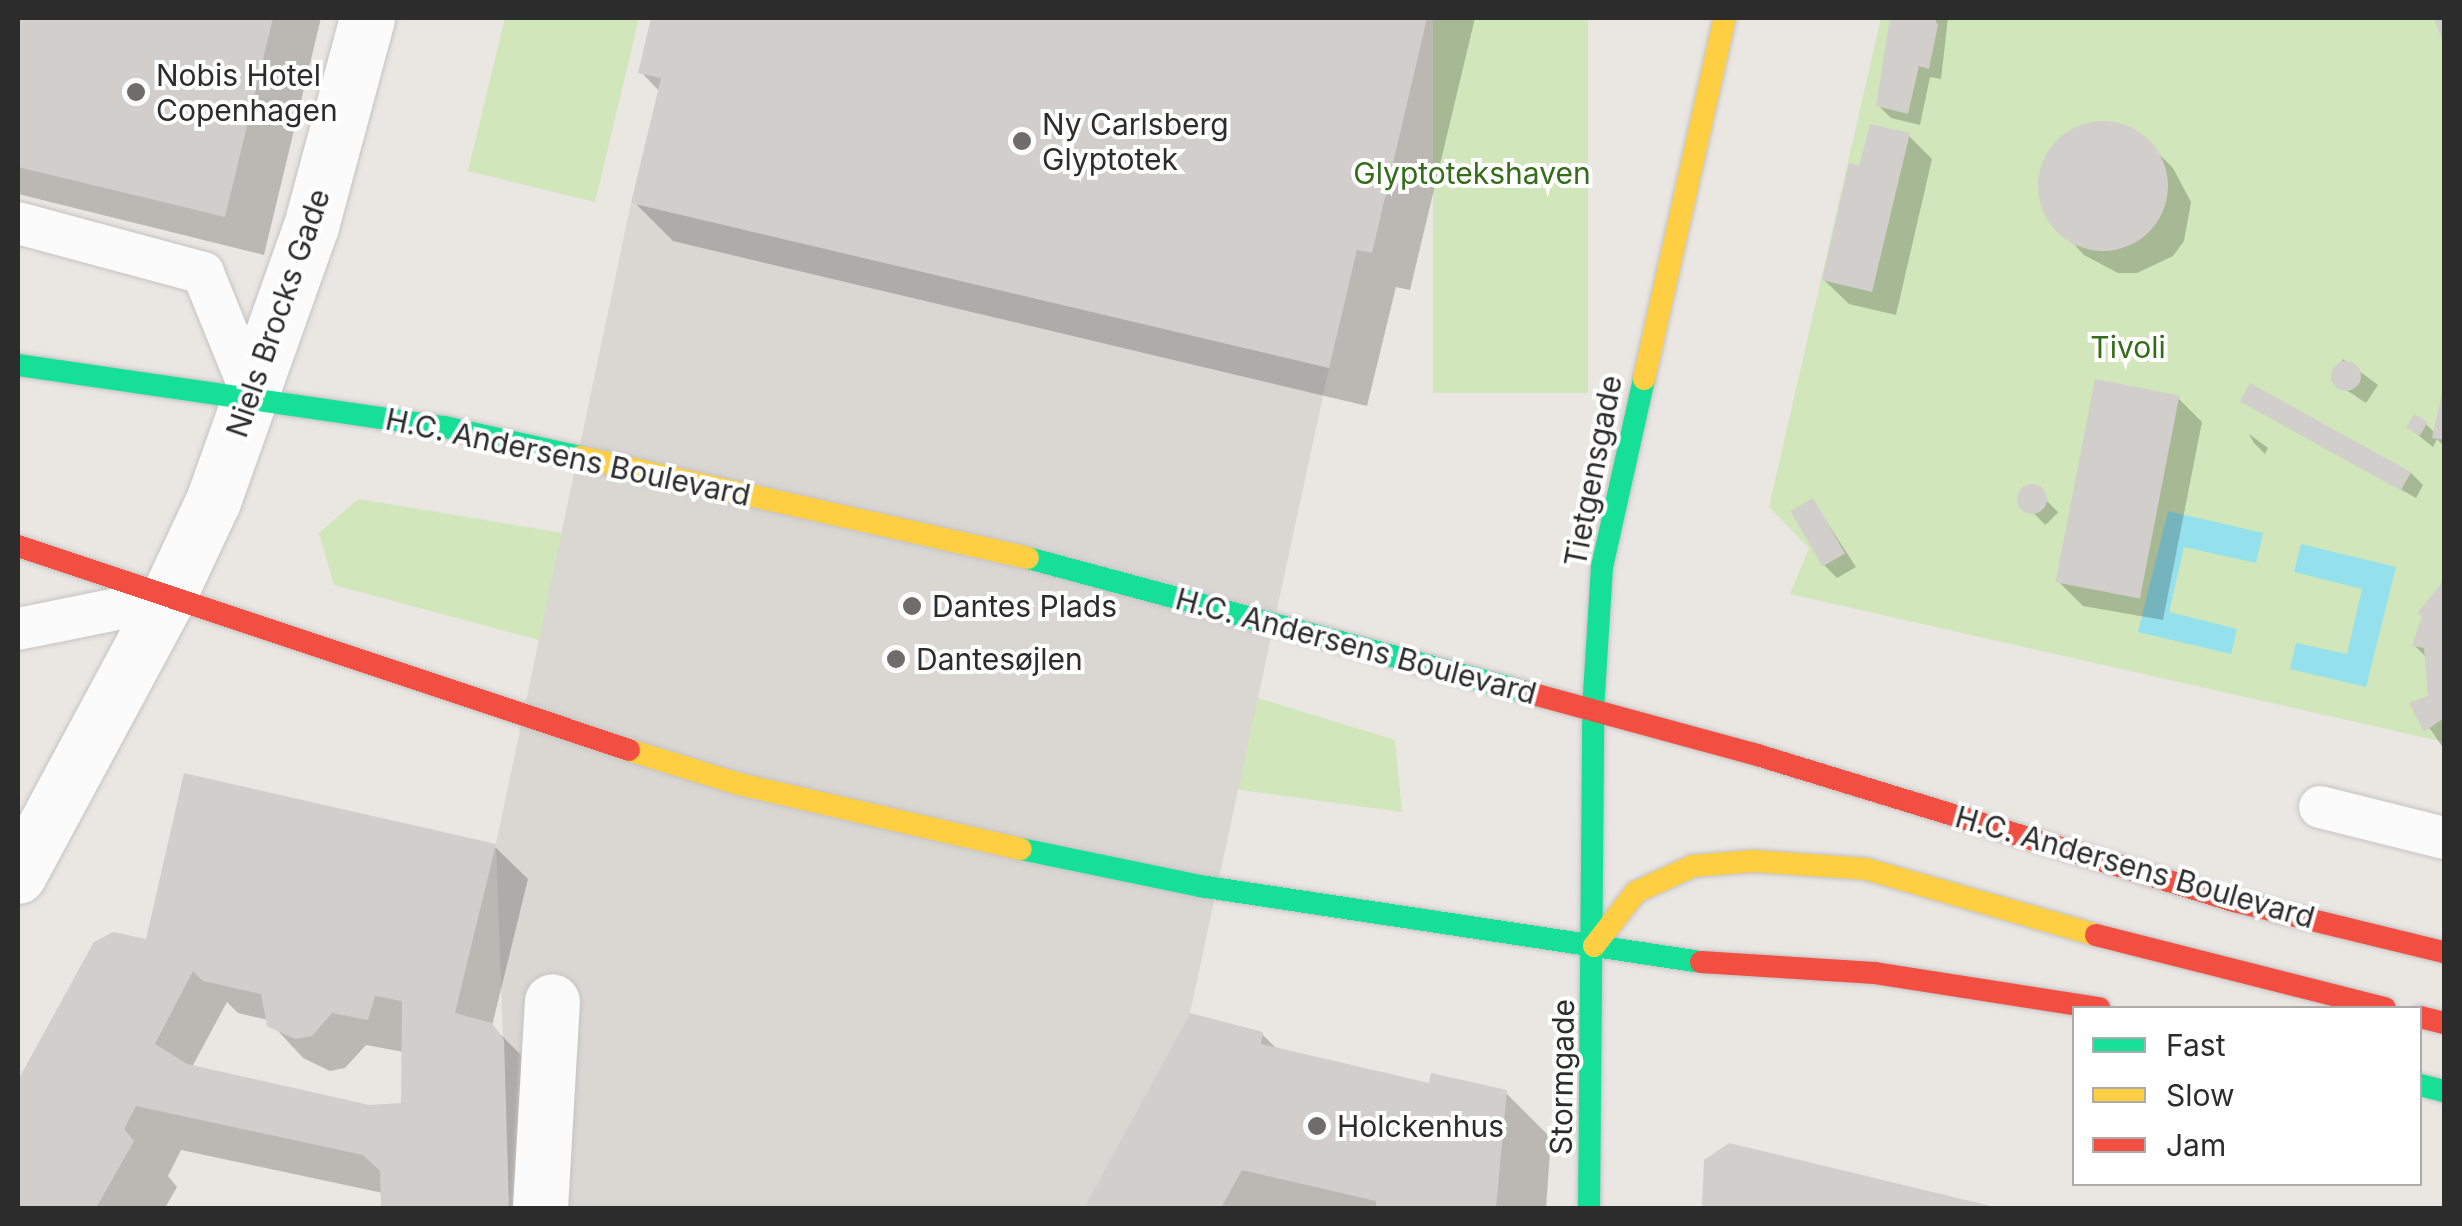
<!DOCTYPE html>
<html>
<head>
<meta charset="utf-8">
<style>
  body { margin:0 }
  #map { position:relative; width:2462px; height:1226px; overflow:hidden; background:#eae6e2; font-family:Inter,sans-serif }
  div>[style] { position:absolute }
  .green>* { inset:0; background:#d1e6ba; transform-origin:0 0 }
  .plaza>* { inset:0; background:#dad6d2 }
  .water>* { inset:0; background:#94e1ed }
  .shadow>* { inset:0; background:#0003; transform-origin:0 0 }
  .building>* { inset:0; background:#d1cecb; transform-origin:0 0 }
  .round { border-radius:50% }
  .roads { filter:drop-shadow(0 0 2px #c4c3c3) drop-shadow(0 0 2px #c4c3c3) }
  .lane>* { height:42px; margin:-21px; padding:0 21px; transform-origin:21px; border-radius:21px; background:#fcfbfb }
  .street>* { height:55px; margin:-27.5px; padding:0 27.5px; transform-origin:27.5px; border-radius:27.5px; background:#fcfbfb }
  .fast>* { height:22px; margin:-11px; padding:0 11px; transform-origin:11px; border-radius:11px; background:#16e098 }
  .slow>* { height:22px; margin:-11px; padding:0 11px; transform-origin:11px; border-radius:11px; background:#ffcf43 }
  .jam>* { height:22px; margin:-11px; padding:0 11px; transform-origin:11px; border-radius:11px; background:#f24e42 }
  .dots>* { width:28px; height:28px; translate:-50% -50%; box-sizing:border-box; border:5px solid #fff; border-radius:50% }
  span { translate:-50% -50%; white-space:nowrap; text-align:center; line-height:1.15; -webkit-text-stroke:8px #fff; paint-order:stroke }
  .poi-label { font-size:30px; color:#2c2c2c }
  .left { translate:0 -50%; text-align:left }
  .park-label { font-size:30px; color:#346c19 }
  .street-label { font-size:30px; color:#2c2c2c }
  .frame { position:absolute; inset:0; border:20px solid #2c2c2c; pointer-events:none }
  .legend { position:absolute; left:2072px; top:1006px; width:350px; height:180px; box-sizing:border-box; background:#fff; border:2px solid #ababab; margin:0; padding:12px 18px; list-style:none; font-size:30px; color:#2c2c2c }
  .legend li { display:flex; align-items:center; gap:20px; height:50px }
  .legend b { width:50px; border:2px solid #ababab }
</style>
</head>
<body>
<div id="map">
  <div class="green">
    <i style="clip-path:polygon(505px 18px,639px 18px,595px 202px,468px 171px)"></i>
    <i style="left:1433px;top:18px;width:155px;height:375px"></i>
    <i style="clip-path:polygon(1881px 18px,2444px 18px,2444px 742px,1790px 594px,1809px 548px,1769px 507px)"></i>
    <i style="clip-path:polygon(358px 499px,840px 579px,997px 618px,1395px 740px,1402px 812px,947px 750px,334px 585px,319px 533px)"></i>
  </div>
  <div class="plaza">
    <i style="clip-path:polygon(631px 203px,1329px 368px,1190px 1013px,1084px 1208px,509px 1208px,496px 844px)"></i>
  </div>
  <div class="water">
    <i style="clip-path:polygon(2168px 511px,2263px 533px,2256px 563px,2184px 547px,2169px 612px,2237px 629px,2231px 654px,2138px 632px)"></i>
    <i style="clip-path:polygon(2301px 544px,2396px 567px,2366px 687px,2290px 669px,2296px 643px,2347px 654px,2362px 589px,2294px 572px)"></i>
  </div>
  <div class="shadow">
    <i style="clip-path:polygon(18px 18px,321px 18px,264px 255px,18px 194px)"></i>
    <i style="clip-path:polygon(654px 18px,1475px 18px,1410px 290px,1396px 287px,1367px 406px,673px 241px,634px 202px,660px 92px,641px 72px)"></i>
    <i style="clip-path:polygon(1900px 18px,1948px 18px,1941px 79px,1930px 77px,1920px 125px,1891px 118px,1879px 106px)"></i>
    <i style="clip-path:polygon(2094px 124px,2113px 124px,2148px 143px,2173px 168px,2191px 202px,2184px 241px,2173px 256px,2137px 273px,2118px 273px,2084px 255px,2047px 214px,2041px 175px,2060px 142px)"></i>
    <i style="clip-path:polygon(1908px 135px,1932px 159px,1896px 315px,1849px 304px,1824px 280px,1861px 170px)"></i>
    <i style="clip-path:polygon(2343px 359px,2378px 385px,2366px 403px,2331px 380px)"></i>
    <i style="clip-path:polygon(2444px 393px,2444px 446px,2437px 439px,2433px 447px,2409px 428px,2426px 424px,2436px 434px)"></i>
    <i style="clip-path:polygon(2178px 398px,2202px 422px,2163px 620px,2083px 606px,2059px 582px)"></i>
    <i style="clip-path:polygon(2243px 400px,2411px 473px,2423px 485px,2416px 498px)"></i>
    <i style="clip-path:polygon(2249px 434px,2268px 448px,2265px 454px,2254px 443px)"></i>
    <i style="left:2032px;top:486px;width:37px;height:18px;rotate:45deg"></i>
    <i style="clip-path:polygon(1813px 501px,1856px 567px,1837px 578px,1825px 566px)"></i>
    <i style="clip-path:polygon(2443px 584px,2444px 586px,2444px 749px,2413px 704px,2431px 697px,2427px 658px,2415px 646px,2428px 620px,2420px 613px)"></i>
    <i style="clip-path:polygon(evenodd,495px 847px,528px 879px,492px 1026px,525px 1059px,551px 1208px,384px 1208px,383px 1193px,181px 1150px,168px 1176px,177px 1187px,165px 1208px,18px 1208px,18px 1085px,96px 944px,148px 942px,495px 847px,227px 1002px,238px 1013px,268px 1020px,303px 1058px,330px 1071px,345px 1068px,366px 1045px,404px 1052px,404px 1106px,369px 1108px,192px 1067px,227px 1002px)"></i>
    <i style="clip-path:polygon(1191px 1016px,1262px 1034px,1279px 1051px,1431px 1086px,1506px 1093px,1551px 1138px,1546px 1208px,1088px 1208px)"></i>
    <i style="clip-path:polygon(1730px 1146px,1991px 1208px,1705px 1208px,1706px 1161px)"></i>
  </div>
  <div class="building">
    <i style="clip-path:polygon(18px 18px,273px 18px,225px 217px,18px 167px)"></i>
    <i style="clip-path:polygon(651px 18px,1427px 18px,1372px 253px,1357px 250px,1329px 368px,631px 203px,661px 78px,638px 73px)"></i>
    <i style="clip-path:polygon(1890px 18px,1934px 18px,1938px 25px,1929px 69px,1919px 66px,1908px 114px,1876px 106px)"></i>
    <i style="clip-path:polygon(2434px 18px,2444px 18px,2444px 46px)"></i>
    <i class="round" style="left:2038px;top:121px;width:130px;height:130px"></i>
    <i style="clip-path:polygon(1870px 124px,1910px 133px,1872px 292px,1822px 280px,1849px 163px,1859px 166px)"></i>
    <i class="round" style="left:2331px;top:361px;width:30px;height:30px"></i>
    <i style="left:2095px;top:379px;width:86px;height:207px;rotate:11deg"></i>
    <i style="left:2250px;top:383px;width:184px;height:21px;rotate:29deg"></i>
    <i style="clip-path:polygon(2443px 389px,2444px 389px,2444px 440px,2432px 438px)"></i>
    <i style="left:2414px;top:414px;width:16px;height:16px;rotate:30deg"></i>
    <i class="round" style="left:2017px;top:484px;width:30px;height:30px"></i>
    <i style="left:1813px;top:498px;width:64px;height:26px;rotate:60deg"></i>
    <i style="clip-path:polygon(2444px 580px,2444px 718px,2424px 732px,2409px 703px,2428px 696px,2424px 648px,2412px 646px,2422px 616px,2417px 613px)"></i>
    <i style="clip-path:polygon(evenodd,184px 773px,496px 844px,455px 1013px,492px 1023px,504px 1040px,509px 1208px,381px 1208px,380px 1171px,363px 1155px,136px 1106px,124px 1129px,134px 1141px,96px 1208px,18px 1208px,18px 1080px,94px 942px,113px 932px,146px 939px,184px 773px,193px 971px,203px 981px,261px 994px,267px 1026px,295px 1039px,312px 1036px,332px 1013px,368px 1020px,375px 996px,402px 1001px,401px 1103px,369px 1105px,187px 1064px,155px 1044px,193px 971px)"></i>
    <i style="clip-path:polygon(1190px 1013px,1263px 1032px,1261px 1044px,1429px 1083px,1431px 1073px,1507px 1090px,1496px 1208px,1376px 1208px,1376px 1201px,1242px 1170px,1221px 1208px,1084px 1208px)"></i>
    <i style="clip-path:polygon(1729px 1143px,1995px 1207px,1995px 1208px,1702px 1208px,1704px 1160px)"></i>
  </div>
  <div class="roads">
    <div class="lane">
      <i style="left:18px;top:223px;width:192px;rotate:15.1deg"></i>
      <i style="left:203px;top:273px;width:133px;rotate:67.9deg"></i>
      <i style="left:18px;top:629px;width:152px;rotate:-11.4deg"></i>
      <i style="left:2320px;top:807px;width:128px;rotate:14deg"></i>
    </div>
    <div class="street">
      <i style="left:18px;top:876px;width:315px;rotate:-61.7deg"></i>
      <i style="left:167px;top:599px;width:108px;rotate:-64.9deg"></i>
      <i style="left:213px;top:501px;width:292px;rotate:-70.4deg"></i>
      <i style="left:311px;top:226px;width:215px;rotate:-74.9deg"></i>
      <i style="left:540px;top:1208px;width:207px;rotate:-86.7deg"></i>
    </div>
    <div class="fast">
      <i style="left:18px;top:365px;width:431px;rotate:8.3deg"></i>
      <i style="left:445px;top:427px;width:138px;rotate:12.5deg"></i>
      <i style="left:1028px;top:558px;width:516px;rotate:15.06deg"></i>
      <i style="left:1021px;top:849px;width:183px;rotate:11.7deg"></i>
      <i style="left:1200px;top:886px;width:507px;rotate:8.63deg"></i>
      <i style="left:2420px;top:1085px;width:25px;rotate:14deg"></i>
      <i style="left:1589px;top:1208px;width:498px;rotate:-89.5deg"></i>
      <i style="left:1593px;top:710px;width:143px;rotate:-86.4deg"></i>
      <i style="left:1602px;top:567px;width:193px;rotate:-77.4deg"></i>
    </div>
    <div class="slow">
      <i style="left:1644px;top:379px;width:370px;rotate:-77.4deg"></i>
      <i style="left:580px;top:457px;width:459px;rotate:12.7deg"></i>
      <i style="left:629px;top:750px;width:115px;rotate:17.2deg"></i>
      <i style="left:739px;top:784px;width:289px;rotate:13deg"></i>
      <i style="left:1594px;top:946px;width:68px;rotate:-52.1deg"></i>
      <i style="left:1636px;top:892px;width:63px;rotate:-24.5deg"></i>
      <i style="left:1693px;top:866px;width:60px;rotate:-4.8deg"></i>
      <i style="left:1753px;top:861px;width:113px;rotate:4deg"></i>
      <i style="left:1866px;top:869px;width:239px;rotate:16deg"></i>
    </div>
    <div class="jam">
      <i style="left:18px;top:546px;width:644px;rotate:18.46deg"></i>
      <i style="left:1526px;top:692px;width:236px;rotate:15.2deg"></i>
      <i style="left:1754px;top:754px;width:502px;rotate:17.03deg"></i>
      <i style="left:2234px;top:901px;width:216px;rotate:13.7deg"></i>
      <i style="left:2096px;top:935px;width:298px;rotate:14.2deg"></i>
      <i style="left:1701px;top:962px;width:174px;rotate:3.6deg"></i>
      <i style="left:1875px;top:973px;width:227px;rotate:8.9deg"></i>
      <i style="left:2420px;top:1017px;width:25px;rotate:14deg"></i>
    </div>
  </div>
  <div class="dots">
    <i style="left:136px;top:92px;background:#6e6d6c"></i>
    <i style="left:1022px;top:141px;background:#6e6d6c"></i>
    <i style="left:912px;top:606px;background:#6e6d6c"></i>
    <i style="left:896px;top:659px;background:#6e6d6c"></i>
    <i style="left:1317px;top:1126px;background:#6e6d6c"></i>
  </div>
  <div class="poi-label">
    <span class="left" style="left:156px;top:92px">Nobis Hotel<br>Copenhagen</span>
    <span class="left" style="left:1042px;top:141px">Ny Carlsberg<br>Glyptotek</span>
    <span class="left" style="left:932px;top:606px">Dantes Plads</span>
    <span class="left" style="left:916px;top:659px">Dantesøjlen</span>
    <span class="left" style="left:1337px;top:1126px">Holckenhus</span>
  </div>
  <div class="park-label">
    <span style="left:1472px;top:173px">Glyptotekshaven</span>
    <span style="left:2128px;top:347px">Tivoli</span>
  </div>
  <div class="street-label">
    <span style="left:278px;top:313px;rotate:-71deg">Niels Brocks Gade</span>
    <span style="left:568px;top:457px;rotate:12deg">H.C. Andersens Boulevard</span>
    <span style="left:1593px;top:471px;rotate:-79deg">Tietgensgade</span>
    <span style="left:1356px;top:646px;rotate:15deg">H.C. Andersens Boulevard</span>
    <span style="left:2135px;top:867px;rotate:16deg">H.C. Andersens Boulevard</span>
    <span style="left:1562px;top:1077px;rotate:-89deg">Stormgade</span>
  </div>
  <div class="frame"></div>
  <ul class="legend">
  <li><b style="height:12px;background:#16e098"></b>Fast</li>
  <li><b style="height:12px;background:#ffcf43"></b>Slow</li>
  <li><b style="height:12px;background:#f24e42"></b>Jam</li>
  </ul>
</div>
</body>
</html>
